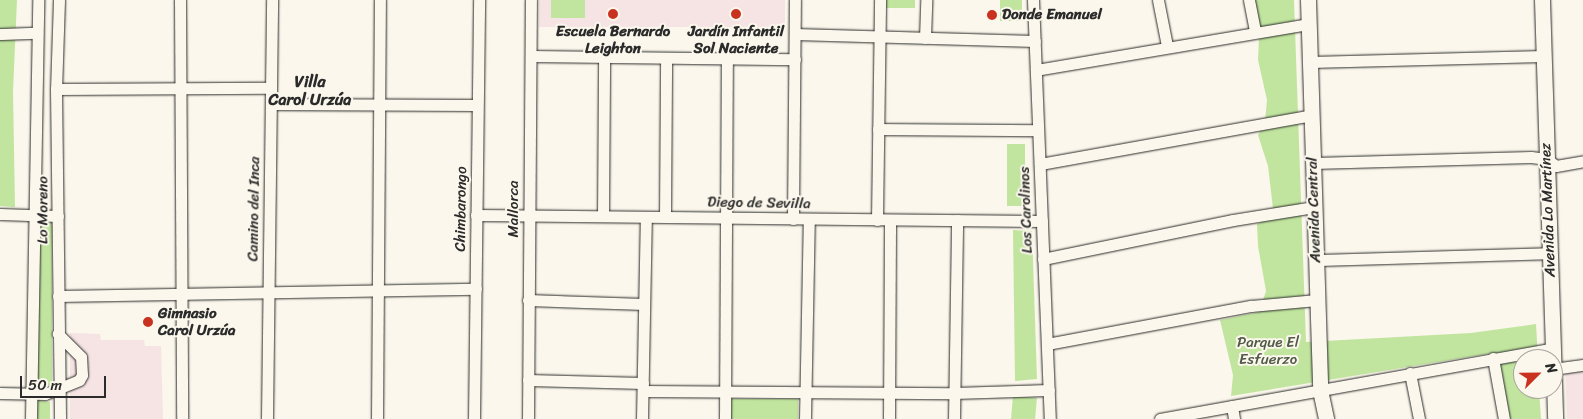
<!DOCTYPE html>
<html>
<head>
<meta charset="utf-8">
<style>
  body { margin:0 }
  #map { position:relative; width:1583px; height:419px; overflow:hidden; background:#fbf7ec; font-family:Sriracha,sans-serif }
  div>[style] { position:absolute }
  .built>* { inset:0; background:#f6e3e3; transform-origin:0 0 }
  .green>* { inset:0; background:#c1e59f; transform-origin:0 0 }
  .roads { filter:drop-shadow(0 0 1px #2b2b2b) drop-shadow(0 0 1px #2b2b2b) }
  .minor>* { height:11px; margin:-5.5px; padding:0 5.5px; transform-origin:5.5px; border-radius:5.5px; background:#fbf7ec }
  .major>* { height:15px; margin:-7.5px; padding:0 7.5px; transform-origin:7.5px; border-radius:7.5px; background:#fbf7ec }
  .dots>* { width:14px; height:14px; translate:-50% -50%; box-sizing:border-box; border:2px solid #fbf7ec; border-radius:50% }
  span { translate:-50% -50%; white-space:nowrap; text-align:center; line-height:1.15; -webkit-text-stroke:4px #fbf7ec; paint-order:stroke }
  .poi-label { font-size:15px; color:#2b2b2b; font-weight:700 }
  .left { translate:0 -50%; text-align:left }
  .street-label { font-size:15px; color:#2b2b2b }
  .park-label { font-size:15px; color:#505a48 }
  .neighbourhood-label { font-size:16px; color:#2b2b2b; font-weight:700 }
  .north { position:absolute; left:1513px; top:349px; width:50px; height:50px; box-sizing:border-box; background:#fbf7ec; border:1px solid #a8a59f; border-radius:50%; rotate:67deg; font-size:14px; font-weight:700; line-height:20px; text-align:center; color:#2b2b2b }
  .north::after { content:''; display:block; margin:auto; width:18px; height:22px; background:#c8321e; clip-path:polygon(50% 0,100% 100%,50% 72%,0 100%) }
  .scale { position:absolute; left:20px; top:376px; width:86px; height:22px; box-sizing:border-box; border:2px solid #2b2b2b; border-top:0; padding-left:6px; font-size:15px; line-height:18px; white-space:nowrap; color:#2b2b2b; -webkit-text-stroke:4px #fbf7ec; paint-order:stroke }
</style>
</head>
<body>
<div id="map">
  <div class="built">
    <i style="left:539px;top:0;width:246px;height:27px"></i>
    <i style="clip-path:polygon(70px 333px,100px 334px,101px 340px,144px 340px,145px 346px,161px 346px,163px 419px,70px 419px)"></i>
    <i style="clip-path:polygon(1583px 362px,1583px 419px,1567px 419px,1565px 364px)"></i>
  </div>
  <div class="green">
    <i style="clip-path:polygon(0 0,17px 0,13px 92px,15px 207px,0 206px)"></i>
    <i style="left:551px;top:0;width:34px;height:18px"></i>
    <i style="left:885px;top:0;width:30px;height:8px"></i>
    <i style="left:1000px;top:0;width:22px;height:21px"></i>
    <i style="clip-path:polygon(1252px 0,1294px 0,1306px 342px,1471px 333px,1536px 324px,1538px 359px,1523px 359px,1523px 389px,1539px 389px,1541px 419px,1506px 419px,1493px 353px,1231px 396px,1233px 375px,1220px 320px,1259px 312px,1266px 291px,1258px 246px,1257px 224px,1274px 217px,1268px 166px,1258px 135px,1265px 122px,1267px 100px,1258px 60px,1259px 37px)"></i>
    <i style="left:1007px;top:144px;width:18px;height:62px"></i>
    <i style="left:38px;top:223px;width:14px;height:162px"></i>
    <i style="clip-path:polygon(1013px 230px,1032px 231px,1037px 379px,1015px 381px)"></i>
    <i style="left:1013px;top:396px;width:24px;height:23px;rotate:5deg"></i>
    <i style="clip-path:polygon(33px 399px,50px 402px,50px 419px,33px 419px)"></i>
    <i style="left:726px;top:399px;width:72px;height:20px"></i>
  </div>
  <div class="roads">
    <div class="minor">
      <i style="left:59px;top:0;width:89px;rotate:91.9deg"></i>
      <i style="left:56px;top:89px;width:330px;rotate:89.3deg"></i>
      <i style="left:180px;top:0;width:419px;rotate:89.7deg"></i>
      <i style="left:1033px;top:0;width:419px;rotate:87.7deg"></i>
      <i style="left:1158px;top:0;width:47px;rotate:78.9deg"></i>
      <i style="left:1249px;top:0;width:32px;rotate:79deg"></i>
      <i style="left:0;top:34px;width:37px;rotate:-2deg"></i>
      <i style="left:795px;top:34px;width:240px;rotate:1.7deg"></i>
      <i style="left:925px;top:38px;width:38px;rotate:-88deg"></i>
      <i style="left:531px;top:56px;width:264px;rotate:0.7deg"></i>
      <i style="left:1310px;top:62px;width:233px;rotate:-1.5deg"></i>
      <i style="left:1036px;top:70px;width:276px;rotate:-9.6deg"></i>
      <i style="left:56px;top:89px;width:215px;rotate:-0.3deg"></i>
      <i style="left:271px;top:104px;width:206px;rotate:0.3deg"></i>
      <i style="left:878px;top:129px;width:160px;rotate:0.4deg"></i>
      <i style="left:1313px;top:163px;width:218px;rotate:-1.6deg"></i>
      <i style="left:1531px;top:157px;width:16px;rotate:7deg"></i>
      <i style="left:1547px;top:159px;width:11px;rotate:38deg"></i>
      <i style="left:1556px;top:166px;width:27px;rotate:-10deg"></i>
      <i style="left:1040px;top:164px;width:275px;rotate:-10.2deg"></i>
      <i style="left:0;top:214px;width:58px;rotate:2deg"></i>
      <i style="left:476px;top:215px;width:566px;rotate:0.61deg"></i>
      <i style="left:603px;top:216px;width:159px;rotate:-89.6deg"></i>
      <i style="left:665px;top:217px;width:159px;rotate:-89.6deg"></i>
      <i style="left:793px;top:219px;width:219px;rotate:-89.5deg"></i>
      <i style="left:877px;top:220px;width:220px;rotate:-89.2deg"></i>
      <i style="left:1043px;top:259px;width:194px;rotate:-11.6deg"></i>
      <i style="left:1233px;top:220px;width:82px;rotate:-9.1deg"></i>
      <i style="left:1316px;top:260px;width:234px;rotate:-1.7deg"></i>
      <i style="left:58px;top:296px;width:418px;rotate:-1deg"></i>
      <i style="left:528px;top:300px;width:116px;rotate:2deg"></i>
      <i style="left:1047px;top:344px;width:208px;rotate:-10.6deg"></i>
      <i style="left:1251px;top:306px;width:66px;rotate:-5.2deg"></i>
      <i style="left:1493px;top:358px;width:62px;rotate:79.8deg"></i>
      <i style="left:1553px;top:369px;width:30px;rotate:-8deg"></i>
      <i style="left:1410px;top:373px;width:47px;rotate:78.9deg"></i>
      <i style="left:528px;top:380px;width:115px;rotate:1.5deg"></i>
      <i style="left:643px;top:391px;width:311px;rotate:0.4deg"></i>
      <i style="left:954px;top:393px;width:95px;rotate:-1.8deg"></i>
      <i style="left:0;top:393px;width:45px;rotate:1.3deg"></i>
      <i style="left:45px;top:394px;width:37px;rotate:-22deg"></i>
      <i style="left:79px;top:380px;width:6px;rotate:-59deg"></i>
      <i style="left:82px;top:375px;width:18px;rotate:-93deg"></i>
      <i style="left:81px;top:357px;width:33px;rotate:-135deg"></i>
      <i style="left:1232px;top:406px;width:13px;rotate:81deg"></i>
      <i style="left:31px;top:419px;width:419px;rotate:-89deg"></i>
      <i style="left:267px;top:419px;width:419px;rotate:-89.3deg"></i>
      <i style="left:377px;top:419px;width:419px;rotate:-89.6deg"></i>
      <i style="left:474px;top:419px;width:419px;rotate:-89.3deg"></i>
      <i style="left:528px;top:419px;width:419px;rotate:-89.6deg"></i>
      <i style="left:642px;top:419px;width:202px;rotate:-88.9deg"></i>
      <i style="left:725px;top:419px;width:361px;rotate:-89.7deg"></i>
      <i style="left:805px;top:419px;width:200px;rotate:-88.9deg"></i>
      <i style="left:889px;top:419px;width:199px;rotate:-89.7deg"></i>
      <i style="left:954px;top:419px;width:199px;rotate:-89.1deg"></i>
      <i style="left:1160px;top:419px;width:399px;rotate:-10.2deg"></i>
    </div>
    <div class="major">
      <i style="left:1308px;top:0;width:390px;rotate:88.2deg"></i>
      <i style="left:1320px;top:390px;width:30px;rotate:78deg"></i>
      <i style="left:1542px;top:0;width:419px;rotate:88.2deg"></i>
    </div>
  </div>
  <div class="dots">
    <i style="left:613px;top:14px;background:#c8321e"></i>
    <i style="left:736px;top:14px;background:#c8321e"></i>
    <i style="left:992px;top:15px;background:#c8321e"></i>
    <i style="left:148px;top:322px;background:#c8321e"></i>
  </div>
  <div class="poi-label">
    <span class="left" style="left:1002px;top:15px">Donde Emanuel</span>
    <span style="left:613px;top:40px">Escuela Bernardo<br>Leighton</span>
    <span style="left:736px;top:40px">Jardín Infantil<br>Sol Naciente</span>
    <span class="left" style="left:158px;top:322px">Gimnasio<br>Carol Urzúa</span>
  </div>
  <div class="street-label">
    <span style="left:759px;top:203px;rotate:1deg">Diego de Sevilla</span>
    <span style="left:254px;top:209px;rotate:-89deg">Camino del Inca</span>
    <span style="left:461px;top:209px;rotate:-89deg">Chimbarongo</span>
    <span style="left:514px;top:209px;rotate:-90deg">Mallorca</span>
    <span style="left:43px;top:210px;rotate:-90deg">Lo Moreno</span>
    <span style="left:1026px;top:210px;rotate:-92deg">Los Carolinos</span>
    <span style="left:1314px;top:210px;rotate:-92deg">Avenida Central</span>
    <span style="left:1548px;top:210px;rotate:-92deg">Avenida Lo Martínez</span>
  </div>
  <div class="park-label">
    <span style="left:1268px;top:351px">Parque El<br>Esfuerzo</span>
  </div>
  <div class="neighbourhood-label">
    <span style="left:310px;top:91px">Villa<br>Carol Urzúa</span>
  </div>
  <div class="north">N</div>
  <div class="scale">50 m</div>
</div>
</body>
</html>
